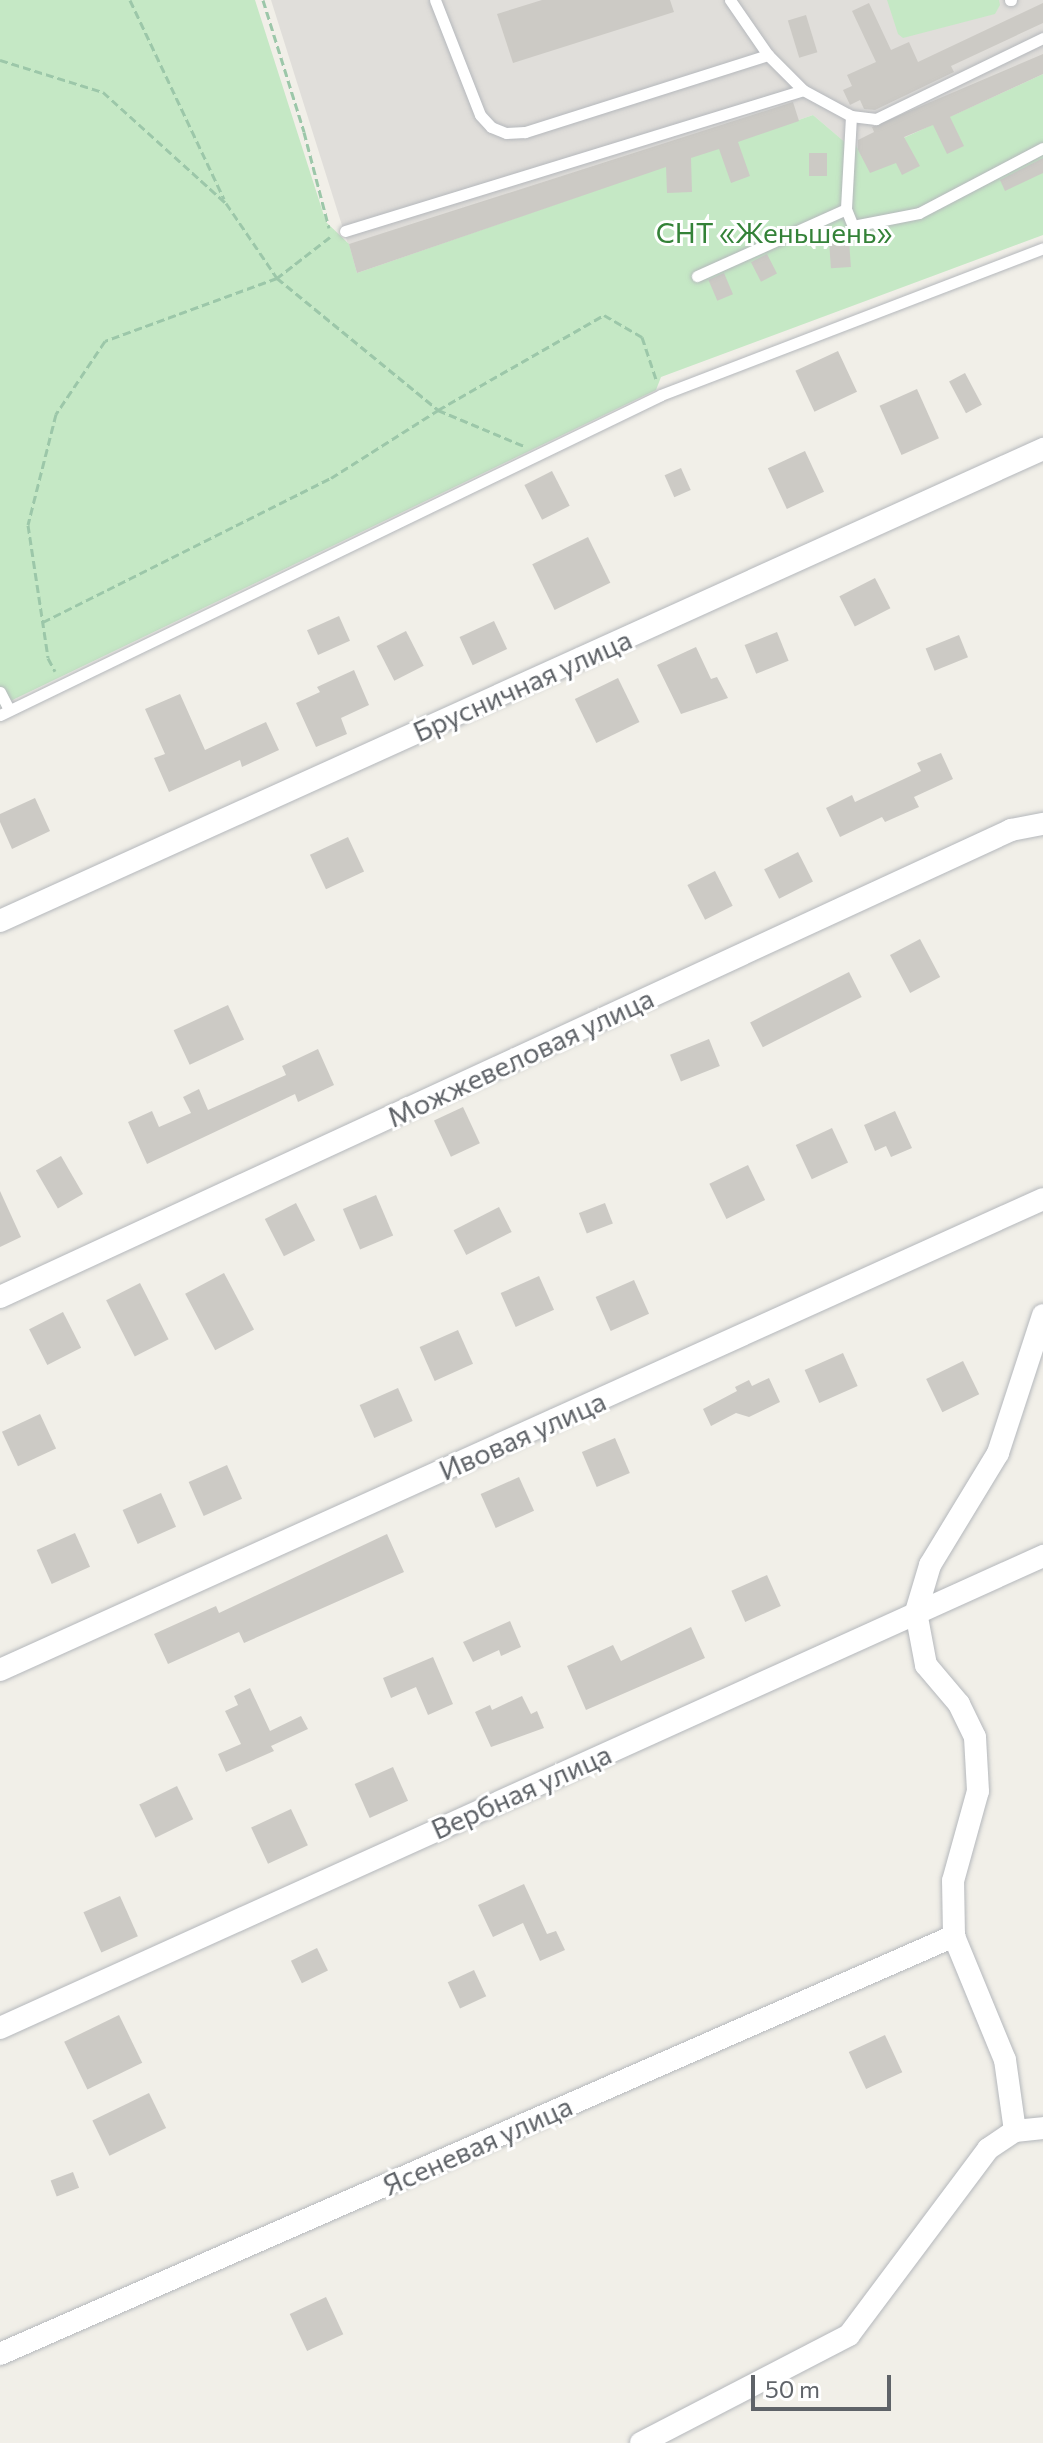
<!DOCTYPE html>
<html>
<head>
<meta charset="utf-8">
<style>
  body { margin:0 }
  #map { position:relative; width:1043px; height:2443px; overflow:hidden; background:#f1efe8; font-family:Commissioner,sans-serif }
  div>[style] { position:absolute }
  .industrial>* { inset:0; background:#e0deda }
  .green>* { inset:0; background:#c5e8c5 }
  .building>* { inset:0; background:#cccac5; transform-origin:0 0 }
  .path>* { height:3px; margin-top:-1.5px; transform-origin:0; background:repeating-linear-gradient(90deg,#9cc7a9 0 8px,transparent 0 12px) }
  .roads { filter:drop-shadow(0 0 2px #b5b8bc) drop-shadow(0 0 2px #b5b8bc) }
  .service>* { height:11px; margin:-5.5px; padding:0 5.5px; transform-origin:5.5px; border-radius:5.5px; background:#fff }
  .minor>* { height:22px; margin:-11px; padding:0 11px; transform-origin:11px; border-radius:11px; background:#fff }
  span { translate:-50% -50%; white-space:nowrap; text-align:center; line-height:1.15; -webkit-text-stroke:6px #fff; paint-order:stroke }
  .park-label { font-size:28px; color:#348238 }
  .street-label { font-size:28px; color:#5f6368 }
  .scale { position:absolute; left:751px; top:2375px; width:140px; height:36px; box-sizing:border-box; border:4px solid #5f6368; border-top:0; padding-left:10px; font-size:24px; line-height:28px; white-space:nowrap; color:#5f6368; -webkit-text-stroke:6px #fff; paint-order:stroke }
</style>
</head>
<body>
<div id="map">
  <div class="industrial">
    <i style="clip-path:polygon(271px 0,1043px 0,1043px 74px,862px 157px,813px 115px,357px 273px)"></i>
  </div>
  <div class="green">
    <i style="clip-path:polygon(0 0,255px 0,326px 222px,349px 244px,357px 273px,813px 115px,847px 144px,854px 142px,862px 157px,1043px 74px,1043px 235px,661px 377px,656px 390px,0 706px)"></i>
    <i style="clip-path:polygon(887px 0,999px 0,1000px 5px,995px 14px,903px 38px,898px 34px)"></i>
  </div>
  <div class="building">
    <i style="clip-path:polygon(542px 0,670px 0,674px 12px,513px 63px,497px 14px)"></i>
    <i style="clip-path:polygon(869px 3px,891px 50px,909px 42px,918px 62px,1043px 3px,1043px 23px,951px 66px,954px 72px,875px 110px,864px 109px,860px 100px,850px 105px,843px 90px,852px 86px,847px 75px,876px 62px,852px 11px)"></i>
    <i style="left:806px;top:15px;width:39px;height:19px;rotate:73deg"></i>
    <i style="clip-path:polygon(1043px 54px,1043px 74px,950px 117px,964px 146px,947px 154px,933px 125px,904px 137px,920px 166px,902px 175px,896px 163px,870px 173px,858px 150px,858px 140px,874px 132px,872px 127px)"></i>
    <i style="clip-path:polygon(793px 102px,799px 121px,738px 142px,750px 176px,731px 183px,719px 149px,691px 158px,692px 192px,667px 193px,666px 167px,357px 273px,349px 244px)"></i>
    <i style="left:827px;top:153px;width:23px;height:18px;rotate:90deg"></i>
    <i style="clip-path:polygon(1043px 158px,1043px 173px,1005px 191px,1000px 180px)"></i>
    <i style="left:849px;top:240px;width:27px;height:20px;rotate:86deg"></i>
    <i style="left:767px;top:254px;width:22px;height:18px;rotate:63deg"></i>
    <i style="left:724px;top:273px;width:23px;height:17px;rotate:67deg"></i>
    <i style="left:838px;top:351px;width:45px;height:47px;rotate:65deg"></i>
    <i style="left:965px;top:373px;width:36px;height:18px;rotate:62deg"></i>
    <i style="left:917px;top:389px;width:54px;height:41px;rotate:66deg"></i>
    <i style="left:805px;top:451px;width:45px;height:41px;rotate:65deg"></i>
    <i style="left:681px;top:468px;width:24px;height:18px;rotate:66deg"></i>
    <i style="left:552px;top:471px;width:39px;height:31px;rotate:63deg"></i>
    <i style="left:588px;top:537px;width:51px;height:62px;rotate:64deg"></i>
    <i style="left:875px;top:578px;width:34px;height:40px;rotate:63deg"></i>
    <i style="left:339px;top:616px;width:27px;height:35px;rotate:66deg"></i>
    <i style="left:494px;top:621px;width:31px;height:38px;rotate:65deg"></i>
    <i style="left:406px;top:631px;width:39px;height:33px;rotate:63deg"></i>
    <i style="left:777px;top:632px;width:31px;height:35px;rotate:68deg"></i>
    <i style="left:959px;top:635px;width:24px;height:36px;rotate:68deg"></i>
    <i style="clip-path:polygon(696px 647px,711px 679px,717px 677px,728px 698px,681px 714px,657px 665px)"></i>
    <i style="clip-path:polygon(354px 670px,369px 705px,341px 718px,347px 734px,316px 747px,296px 703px,320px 692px,317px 687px)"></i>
    <i style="left:618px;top:678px;width:49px;height:48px;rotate:64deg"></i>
    <i style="clip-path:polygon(180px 694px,205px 750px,266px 722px,279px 750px,242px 767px,240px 760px,169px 792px,154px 758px,165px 754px,145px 709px)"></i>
    <i style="clip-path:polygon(941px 753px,953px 779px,914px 797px,919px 807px,885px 822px,882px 817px,840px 837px,826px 808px,852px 795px,855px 802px,921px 771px,917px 763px)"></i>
    <i style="clip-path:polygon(35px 798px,50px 831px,12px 849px,0 822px,0 814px)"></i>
    <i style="left:348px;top:837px;width:38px;height:42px;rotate:65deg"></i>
    <i style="left:798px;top:852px;width:33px;height:38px;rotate:63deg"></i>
    <i style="left:715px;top:871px;width:39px;height:31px;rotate:63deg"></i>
    <i style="left:920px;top:939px;width:43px;height:34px;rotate:62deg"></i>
    <i style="left:849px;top:972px;width:28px;height:111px;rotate:63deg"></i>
    <i style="left:228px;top:1005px;width:38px;height:60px;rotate:65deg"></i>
    <i style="left:709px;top:1039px;width:29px;height:42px;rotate:68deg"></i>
    <i style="clip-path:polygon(318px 1049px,334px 1085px,298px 1102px,295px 1094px,147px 1164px,128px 1122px,152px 1111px,159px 1127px,191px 1113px,183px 1097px,199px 1089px,208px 1110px,286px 1075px,282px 1066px)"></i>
    <i style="left:463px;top:1107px;width:40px;height:32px;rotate:65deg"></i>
    <i style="clip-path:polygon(895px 1111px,912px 1148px,891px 1157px,886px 1146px,875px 1151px,864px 1125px)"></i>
    <i style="left:832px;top:1128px;width:38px;height:40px;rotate:65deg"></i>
    <i style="left:61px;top:1156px;width:44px;height:29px;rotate:60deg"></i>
    <i style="left:748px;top:1165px;width:39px;height:43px;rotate:64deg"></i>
    <i style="clip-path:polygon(0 1191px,21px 1237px,0 1247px)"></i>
    <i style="left:376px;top:1195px;width:44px;height:36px;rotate:67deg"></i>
    <i style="left:296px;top:1203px;width:42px;height:35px;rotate:63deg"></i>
    <i style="left:605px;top:1203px;width:22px;height:28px;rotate:69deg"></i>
    <i style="left:499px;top:1207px;width:28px;height:51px;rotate:63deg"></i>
    <i style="left:224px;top:1273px;width:64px;height:44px;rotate:62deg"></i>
    <i style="left:539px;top:1276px;width:37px;height:42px;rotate:66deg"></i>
    <i style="left:634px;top:1280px;width:37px;height:42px;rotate:66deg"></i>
    <i style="left:140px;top:1283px;width:63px;height:38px;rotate:63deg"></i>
    <i style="left:63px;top:1312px;width:40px;height:38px;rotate:63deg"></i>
    <i style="left:458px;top:1330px;width:37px;height:42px;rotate:66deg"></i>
    <i style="left:843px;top:1353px;width:36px;height:42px;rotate:66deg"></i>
    <i style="left:963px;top:1361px;width:37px;height:41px;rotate:64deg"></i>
    <i style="clip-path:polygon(769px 1378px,780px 1402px,749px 1417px,736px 1413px,711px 1426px,703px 1409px,737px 1391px,735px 1387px,749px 1380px,752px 1386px)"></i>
    <i style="left:398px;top:1388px;width:36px;height:42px;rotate:66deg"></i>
    <i style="left:40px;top:1414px;width:38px;height:42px;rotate:65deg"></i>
    <i style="left:615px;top:1438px;width:38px;height:36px;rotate:67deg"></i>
    <i style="left:227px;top:1465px;width:37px;height:42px;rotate:66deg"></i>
    <i style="left:519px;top:1477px;width:37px;height:42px;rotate:66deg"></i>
    <i style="left:161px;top:1493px;width:37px;height:42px;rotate:66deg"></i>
    <i style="left:75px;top:1533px;width:37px;height:42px;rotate:66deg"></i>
    <i style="clip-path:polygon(387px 1534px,404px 1572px,244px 1643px,239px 1632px,168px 1664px,154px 1634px,216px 1606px,219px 1613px)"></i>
    <i style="left:767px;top:1575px;width:34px;height:39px;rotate:66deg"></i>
    <i style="clip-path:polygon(510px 1621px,521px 1647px,501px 1656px,499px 1650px,473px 1662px,463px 1642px)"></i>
    <i style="clip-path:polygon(691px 1627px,705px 1658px,586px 1710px,567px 1666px,613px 1645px,621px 1661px)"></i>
    <i style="clip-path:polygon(433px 1657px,453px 1704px,428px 1715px,416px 1687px,391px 1698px,383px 1678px)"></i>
    <i style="clip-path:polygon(250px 1688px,270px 1731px,301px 1716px,308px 1729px,271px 1746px,274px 1751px,226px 1772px,218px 1754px,241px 1744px,225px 1711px,238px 1705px,234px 1696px)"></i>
    <i style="clip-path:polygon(522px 1696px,531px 1714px,537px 1711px,544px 1728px,491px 1747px,475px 1712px,490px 1705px,492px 1710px)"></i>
    <i style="left:393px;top:1767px;width:37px;height:42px;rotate:66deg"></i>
    <i style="left:177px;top:1786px;width:37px;height:42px;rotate:64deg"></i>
    <i style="left:291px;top:1809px;width:40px;height:44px;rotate:65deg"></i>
    <i style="clip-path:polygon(524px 1884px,547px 1934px,556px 1931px,565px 1950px,540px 1961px,523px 1923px,493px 1937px,478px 1905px)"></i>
    <i style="left:120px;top:1896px;width:44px;height:40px;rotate:66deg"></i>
    <i style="left:317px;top:1948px;width:25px;height:29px;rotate:64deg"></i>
    <i style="left:474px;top:1970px;width:29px;height:29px;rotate:65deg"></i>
    <i style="left:119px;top:2015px;width:53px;height:61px;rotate:64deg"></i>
    <i style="left:885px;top:2035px;width:41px;height:40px;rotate:65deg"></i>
    <i style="left:149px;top:2093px;width:39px;height:63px;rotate:64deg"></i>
    <i style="left:73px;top:2172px;width:17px;height:24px;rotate:69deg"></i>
    <i style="left:326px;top:2297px;width:41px;height:40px;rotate:65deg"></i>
  </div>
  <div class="path">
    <i style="left:130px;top:0;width:220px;rotate:64.7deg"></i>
    <i style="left:263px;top:0;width:138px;rotate:72.7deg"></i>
    <i style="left:304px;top:132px;width:99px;rotate:75.4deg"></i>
    <i style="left:0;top:60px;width:108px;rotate:17.3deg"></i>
    <i style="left:103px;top:92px;width:166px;rotate:42.1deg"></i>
    <i style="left:226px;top:203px;width:91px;rotate:55.8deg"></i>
    <i style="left:277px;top:278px;width:183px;rotate:159.9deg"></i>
    <i style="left:105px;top:341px;width:88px;rotate:123.9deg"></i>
    <i style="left:56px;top:414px;width:114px;rotate:104.2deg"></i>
    <i style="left:28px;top:525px;width:134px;rotate:81.4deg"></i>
    <i style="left:48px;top:658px;width:15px;rotate:62deg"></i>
    <i style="left:330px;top:237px;width:67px;rotate:142.3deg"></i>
    <i style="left:277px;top:278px;width:208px;rotate:39.3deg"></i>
    <i style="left:438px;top:410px;width:93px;rotate:22.7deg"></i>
    <i style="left:43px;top:622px;width:322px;rotate:-26.6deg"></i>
    <i style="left:331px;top:478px;width:127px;rotate:-32.4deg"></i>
    <i style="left:438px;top:410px;width:191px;rotate:-29.8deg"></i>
    <i style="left:604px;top:315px;width:44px;rotate:30.1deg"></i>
    <i style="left:642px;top:337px;width:44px;rotate:71.6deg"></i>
  </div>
  <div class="roads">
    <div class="service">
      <i style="left:435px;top:0;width:123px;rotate:68.6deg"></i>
      <i style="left:480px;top:115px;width:16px;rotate:47deg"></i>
      <i style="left:491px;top:127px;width:16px;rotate:22deg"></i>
      <i style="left:506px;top:133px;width:19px;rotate:-3deg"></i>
      <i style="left:525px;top:132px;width:255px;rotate:-17.6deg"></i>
      <i style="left:730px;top:0;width:67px;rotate:55.4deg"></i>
      <i style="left:768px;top:55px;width:49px;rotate:45deg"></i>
      <i style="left:1010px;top:0;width:1px"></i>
      <i style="left:851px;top:116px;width:93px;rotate:93.1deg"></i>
      <i style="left:846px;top:209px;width:18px;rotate:68deg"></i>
      <i style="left:853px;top:226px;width:67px;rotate:-11.1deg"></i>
      <i style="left:919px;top:213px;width:140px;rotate:-27.7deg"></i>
      <i style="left:345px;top:231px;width:479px;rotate:-17.1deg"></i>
      <i style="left:803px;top:90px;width:55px;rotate:28.4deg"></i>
      <i style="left:851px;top:116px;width:25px;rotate:7deg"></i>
      <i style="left:876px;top:119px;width:186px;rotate:-25.9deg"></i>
      <i style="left:697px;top:276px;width:163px;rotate:-24.2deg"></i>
      <i style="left:0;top:692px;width:20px;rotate:63deg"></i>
      <i style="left:0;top:715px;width:734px;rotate:-25.83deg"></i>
      <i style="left:661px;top:395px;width:409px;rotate:-21deg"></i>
    </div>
    <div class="minor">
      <i style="left:0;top:921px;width:1145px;rotate:-24.35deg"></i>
      <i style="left:0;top:1297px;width:1114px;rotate:-24.79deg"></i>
      <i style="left:1011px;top:830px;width:33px;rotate:-11deg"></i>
      <i style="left:0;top:1670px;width:1144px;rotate:-24.3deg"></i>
      <i style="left:0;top:2028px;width:1145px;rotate:-24.35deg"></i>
      <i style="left:1015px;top:2131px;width:72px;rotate:-98deg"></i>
      <i style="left:1005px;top:2060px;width:134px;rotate:-112.4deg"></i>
      <i style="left:954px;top:1936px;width:55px;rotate:-91deg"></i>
      <i style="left:953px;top:1881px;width:93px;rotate:-74.5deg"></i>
      <i style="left:978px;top:1791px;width:54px;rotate:-93.2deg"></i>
      <i style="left:975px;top:1737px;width:37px;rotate:-116deg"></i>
      <i style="left:959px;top:1704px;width:51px;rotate:-130.2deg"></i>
      <i style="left:926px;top:1665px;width:54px;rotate:-100.7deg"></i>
      <i style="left:916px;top:1612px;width:49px;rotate:-73.4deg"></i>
      <i style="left:930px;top:1565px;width:131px;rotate:-58.7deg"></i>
      <i style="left:998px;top:1453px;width:145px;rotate:-71.9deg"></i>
      <i style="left:0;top:2354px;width:1042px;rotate:-23.66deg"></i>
      <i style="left:641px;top:2443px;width:234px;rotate:-27.4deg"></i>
      <i style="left:849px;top:2335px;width:232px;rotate:-53.2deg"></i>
      <i style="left:988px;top:2149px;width:32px;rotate:-34deg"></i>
      <i style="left:1015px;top:2131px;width:28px;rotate:-6deg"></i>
    </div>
  </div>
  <div class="park-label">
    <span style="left:774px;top:232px">СНТ «Женьшень»</span>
  </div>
  <div class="street-label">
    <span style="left:522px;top:685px;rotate:-24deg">Брусничная улица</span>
    <span style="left:520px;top:1057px;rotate:-25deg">Можжевеловая улица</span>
    <span style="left:522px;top:1435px;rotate:-24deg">Ивовая улица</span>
    <span style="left:521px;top:1791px;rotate:-24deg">Вербная улица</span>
    <span style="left:477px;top:2145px;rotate:-24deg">Ясеневая улица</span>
  </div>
  <div class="scale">50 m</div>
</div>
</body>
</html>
